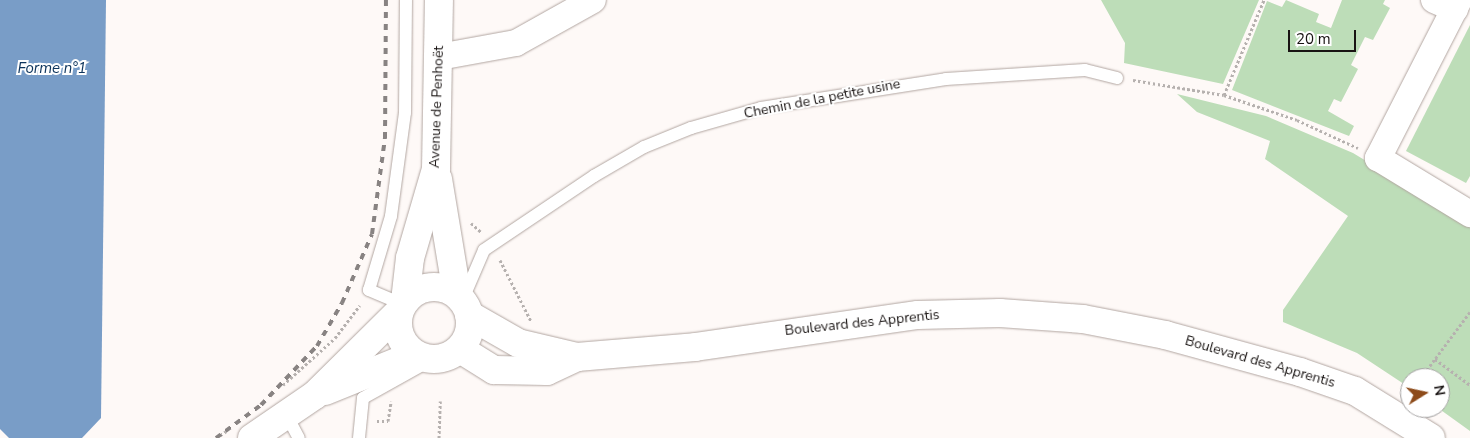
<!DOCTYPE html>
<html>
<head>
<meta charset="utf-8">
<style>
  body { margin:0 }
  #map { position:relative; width:1470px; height:438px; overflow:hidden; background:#fef9f7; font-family:"Nunito Sans",sans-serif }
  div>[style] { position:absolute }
  .green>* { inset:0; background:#bdddb8 }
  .water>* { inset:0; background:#799dc7 }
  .path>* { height:3px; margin-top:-1.5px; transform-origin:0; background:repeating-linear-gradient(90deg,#b6b1af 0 2.5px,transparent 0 5px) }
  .roads { filter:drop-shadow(0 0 1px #b2a6a1) drop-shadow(0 0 1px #b2a6a1) }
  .service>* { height:12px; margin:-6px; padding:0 6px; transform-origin:6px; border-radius:6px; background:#fff }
  .minor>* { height:26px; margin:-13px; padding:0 13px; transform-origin:13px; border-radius:13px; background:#fff }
  .tertiary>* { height:28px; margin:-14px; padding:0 14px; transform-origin:14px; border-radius:14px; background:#fff }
  .secondary>* { height:28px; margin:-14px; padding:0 14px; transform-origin:14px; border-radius:14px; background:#fff }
  .secondary>.ring { margin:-14px; padding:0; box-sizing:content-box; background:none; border:28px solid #fff; border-radius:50% }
  .rail>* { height:4px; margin-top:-2px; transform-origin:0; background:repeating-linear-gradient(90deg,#888382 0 6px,transparent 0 12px) }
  span { translate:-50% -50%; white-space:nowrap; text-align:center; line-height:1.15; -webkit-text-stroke:4px #fff; paint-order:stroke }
  .street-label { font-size:14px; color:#191413 }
  .water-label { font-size:15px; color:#0e355d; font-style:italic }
  .north { position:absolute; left:1400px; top:368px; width:50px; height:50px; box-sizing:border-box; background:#fff; border:1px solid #a3a1a1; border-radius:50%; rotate:80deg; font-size:14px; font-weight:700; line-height:20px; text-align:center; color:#191413 }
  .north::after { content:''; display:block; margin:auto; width:18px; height:22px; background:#8d4b1a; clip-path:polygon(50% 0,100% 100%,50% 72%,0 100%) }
  .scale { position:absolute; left:1288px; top:30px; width:68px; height:22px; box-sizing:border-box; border:2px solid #191413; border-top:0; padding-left:6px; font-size:15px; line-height:18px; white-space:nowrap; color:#191413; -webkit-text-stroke:4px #fff; paint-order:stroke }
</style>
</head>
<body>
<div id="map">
  <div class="green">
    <i style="clip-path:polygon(1101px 0,1259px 0,1223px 84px,1124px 63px,1125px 43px)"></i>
    <i style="clip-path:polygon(1286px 0,1319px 14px,1316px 22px,1331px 28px,1342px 0,1385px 0,1383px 4px,1390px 8px,1373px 40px,1365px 37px,1351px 65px,1358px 69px,1341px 102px,1334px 99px,1328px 111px,1354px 126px,1349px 136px,1232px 90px,1267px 1px,1282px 7px)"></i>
    <i style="clip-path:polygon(1470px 25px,1470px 176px,1466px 183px,1406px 151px)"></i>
    <i style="clip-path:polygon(1177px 94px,1266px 116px,1353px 153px,1470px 224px,1470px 431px,1438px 408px,1440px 378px,1410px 378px,1410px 388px,1357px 353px,1283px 322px,1283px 310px,1348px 216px,1265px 159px,1270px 141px,1197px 112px)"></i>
  </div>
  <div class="water">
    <i style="clip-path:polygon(0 0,106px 0,101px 418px,82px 438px,9px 438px,0 429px)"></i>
  </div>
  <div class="path">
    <i style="left:1133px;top:80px;width:92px;rotate:9.4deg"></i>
    <i style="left:1224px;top:95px;width:77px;rotate:18.9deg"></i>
    <i style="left:1297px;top:120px;width:67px;rotate:24.7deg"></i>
    <i style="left:1224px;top:95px;width:103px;rotate:-67.2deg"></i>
    <i style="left:471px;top:223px;width:13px;rotate:42deg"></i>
    <i style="left:500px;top:260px;width:68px;rotate:63.1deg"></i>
    <i style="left:1470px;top:312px;width:59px;rotate:126.7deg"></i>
    <i style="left:1435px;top:359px;width:44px;rotate:36.6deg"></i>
    <i style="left:1421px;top:378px;width:24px;rotate:-54deg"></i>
    <i style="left:283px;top:385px;width:70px;rotate:-42.1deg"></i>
    <i style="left:335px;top:338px;width:41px;rotate:-52.9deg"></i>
    <i style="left:377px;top:421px;width:11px"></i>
    <i style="left:388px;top:421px;width:20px;rotate:-81deg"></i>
    <i style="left:216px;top:438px;width:14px;rotate:-34deg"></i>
    <i style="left:439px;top:438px;width:37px;rotate:-88deg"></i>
  </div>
  <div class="roads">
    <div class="service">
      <i style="left:463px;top:299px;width:53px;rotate:-66.8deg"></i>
      <i style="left:484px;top:250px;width:133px;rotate:-33.9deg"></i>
      <i style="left:594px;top:176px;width:58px;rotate:-30.1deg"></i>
      <i style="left:644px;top:147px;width:51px;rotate:-22deg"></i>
      <i style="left:691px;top:128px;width:73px;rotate:-15.9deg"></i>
      <i style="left:761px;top:108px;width:187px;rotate:-8.9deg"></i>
      <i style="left:946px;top:79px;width:139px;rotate:-3.7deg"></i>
      <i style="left:1085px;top:70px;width:33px;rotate:14deg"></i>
      <i style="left:402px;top:304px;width:36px;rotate:-157deg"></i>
      <i style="left:369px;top:290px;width:77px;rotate:-73.4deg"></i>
      <i style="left:391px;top:216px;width:104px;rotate:-82.3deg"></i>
      <i style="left:405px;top:113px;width:113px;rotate:-89.5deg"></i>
      <i style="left:286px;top:414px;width:27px;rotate:62deg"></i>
      <i style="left:359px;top:438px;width:40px;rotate:-84.3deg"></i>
      <i style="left:363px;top:398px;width:78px;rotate:-29.2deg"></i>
    </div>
    <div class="minor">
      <i style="left:1434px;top:0;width:23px;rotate:23deg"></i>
      <i style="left:1459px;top:0;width:178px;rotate:117.1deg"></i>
      <i style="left:1378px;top:158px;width:108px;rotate:31.3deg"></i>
      <i style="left:439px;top:57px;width:78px;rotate:-10.3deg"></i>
      <i style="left:516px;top:43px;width:88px;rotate:-29.2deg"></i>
    </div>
    <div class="tertiary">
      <i style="left:325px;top:391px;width:96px;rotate:-22deg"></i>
      <i style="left:252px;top:438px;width:76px;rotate:-34.3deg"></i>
      <i style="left:315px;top:395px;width:118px;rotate:-44.7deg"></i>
    </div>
    <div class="secondary">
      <i style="left:438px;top:179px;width:117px;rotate:80.6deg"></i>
      <i class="ring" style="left:398px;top:287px;width:44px;height:44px"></i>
      <i style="left:405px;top:301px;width:43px;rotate:-83.4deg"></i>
      <i style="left:410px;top:258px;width:93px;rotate:-73.7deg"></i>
      <i style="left:436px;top:169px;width:169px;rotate:-89deg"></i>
      <i style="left:469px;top:315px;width:56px;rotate:29.7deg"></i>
      <i style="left:518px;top:343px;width:61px;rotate:13.3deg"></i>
      <i style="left:460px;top:349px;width:40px;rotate:32deg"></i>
      <i style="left:494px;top:370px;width:53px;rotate:1.1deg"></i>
      <i style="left:547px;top:371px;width:33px;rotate:-25deg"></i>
      <i style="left:577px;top:357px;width:118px;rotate:-4.8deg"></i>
      <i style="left:695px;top:347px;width:225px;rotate:-8.2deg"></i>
      <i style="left:918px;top:315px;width:82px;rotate:-1.4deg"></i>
      <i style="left:1000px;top:313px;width:83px;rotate:4.1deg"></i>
      <i style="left:1083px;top:319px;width:84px;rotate:11deg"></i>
      <i style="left:1165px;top:335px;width:140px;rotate:15.3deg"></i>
      <i style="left:1300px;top:372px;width:58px;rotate:19.1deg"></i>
      <i style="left:1355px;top:391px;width:89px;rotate:31.7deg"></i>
    </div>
  </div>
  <div class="rail">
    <i style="left:216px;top:438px;width:56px;rotate:-36.3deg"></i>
    <i style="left:261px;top:405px;width:81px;rotate:-46.5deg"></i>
    <i style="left:317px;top:346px;width:50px;rotate:-59.8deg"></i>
    <i style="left:342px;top:303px;width:75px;rotate:-66.5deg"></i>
    <i style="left:372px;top:234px;width:97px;rotate:-82.3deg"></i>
    <i style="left:385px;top:138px;width:138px;rotate:-89.6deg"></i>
  </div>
  <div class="street-label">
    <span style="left:822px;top:99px;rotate:-11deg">Chemin de la petite usine</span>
    <span style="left:437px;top:107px;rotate:-88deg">Avenue de Penhoët</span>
    <span style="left:862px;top:323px;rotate:-6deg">Boulevard des Apprentis</span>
    <span style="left:1260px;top:362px;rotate:16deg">Boulevard des Apprentis</span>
  </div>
  <div class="water-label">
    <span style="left:52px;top:69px">Forme n°1</span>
  </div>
  <div class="north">N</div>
  <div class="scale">20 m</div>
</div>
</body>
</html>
